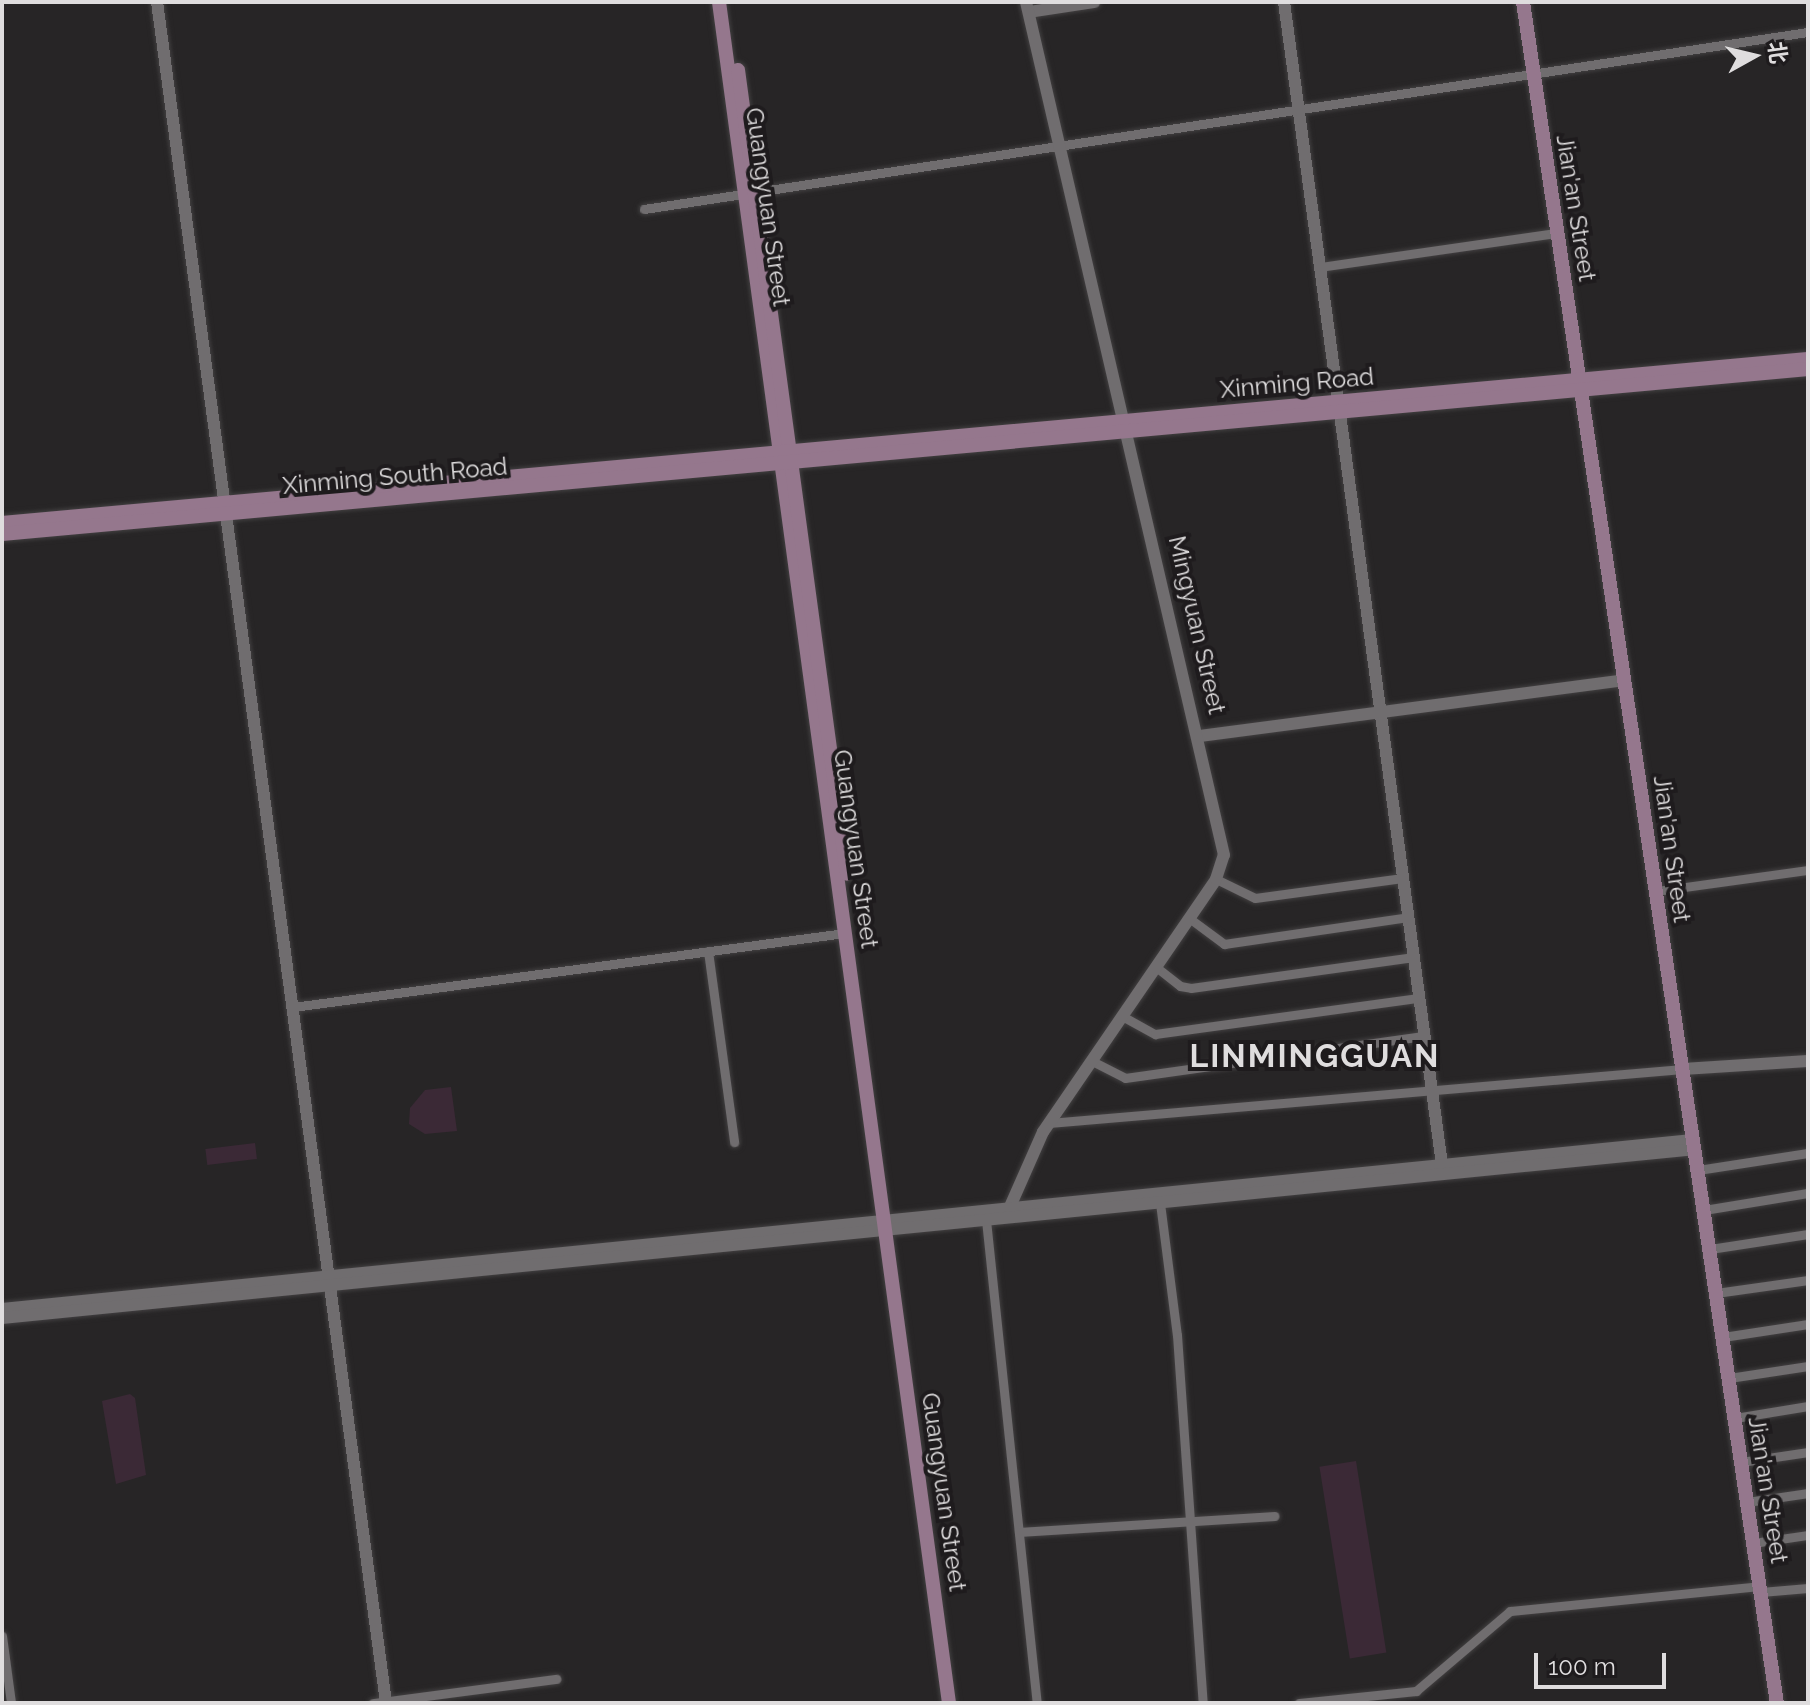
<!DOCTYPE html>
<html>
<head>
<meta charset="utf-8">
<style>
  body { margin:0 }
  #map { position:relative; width:1810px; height:1705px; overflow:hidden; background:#272526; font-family:Raleway,"Noto Sans SC",sans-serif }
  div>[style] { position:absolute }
  .green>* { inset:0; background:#3b2936; transform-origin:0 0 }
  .roads { filter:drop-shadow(0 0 2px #424041) drop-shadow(0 0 2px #424041) }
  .minor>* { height:9px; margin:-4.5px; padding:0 4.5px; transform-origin:4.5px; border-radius:4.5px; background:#706d6f }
  .tertiary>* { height:12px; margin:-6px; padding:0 6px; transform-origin:6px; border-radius:6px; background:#706d6f }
  .secondary>* { height:14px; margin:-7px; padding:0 7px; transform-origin:7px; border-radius:7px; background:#95778d }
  span { translate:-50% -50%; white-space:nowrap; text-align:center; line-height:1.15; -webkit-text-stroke:8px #1e1b1d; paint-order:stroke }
  .street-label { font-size:24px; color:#dfddde }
  .district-label { font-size:32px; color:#dfddde; font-weight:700; letter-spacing:2px }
  .frame { position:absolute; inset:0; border:4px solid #dfddde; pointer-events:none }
  .north { position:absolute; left:1714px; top:16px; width:80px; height:80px; -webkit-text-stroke:6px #1e1b1d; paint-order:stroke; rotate:82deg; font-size:22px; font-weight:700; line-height:32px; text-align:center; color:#dfddde }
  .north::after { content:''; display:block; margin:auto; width:28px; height:36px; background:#dfddde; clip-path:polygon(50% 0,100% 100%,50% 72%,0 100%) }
  .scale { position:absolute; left:1534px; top:1653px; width:132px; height:36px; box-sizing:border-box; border:4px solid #dfddde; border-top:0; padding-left:10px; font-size:24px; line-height:28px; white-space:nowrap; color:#dfddde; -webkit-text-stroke:6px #1e1b1d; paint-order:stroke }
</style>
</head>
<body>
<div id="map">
  <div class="green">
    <i style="clip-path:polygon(451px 1087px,457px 1131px,425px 1134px,409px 1124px,410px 1108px,425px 1090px)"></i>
    <i style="left:255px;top:1143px;width:16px;height:50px;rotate:83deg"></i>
    <i style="clip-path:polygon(130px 1394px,135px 1398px,146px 1475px,116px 1484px,102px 1401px)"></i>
    <i style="left:1356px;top:1461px;width:194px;height:37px;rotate:81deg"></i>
  </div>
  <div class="roads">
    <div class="minor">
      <i style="left:644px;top:209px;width:1177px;rotate:-8.65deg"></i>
      <i style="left:1320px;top:267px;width:239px;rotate:-8.2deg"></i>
      <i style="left:1216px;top:879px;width:43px;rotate:26deg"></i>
      <i style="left:1255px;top:898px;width:149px;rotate:-7.7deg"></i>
      <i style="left:1656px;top:891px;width:153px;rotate:-7.9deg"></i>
      <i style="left:1189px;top:918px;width:44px;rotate:36.6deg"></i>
      <i style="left:1224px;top:944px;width:186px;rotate:-8.3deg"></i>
      <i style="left:708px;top:951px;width:193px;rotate:82.2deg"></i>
      <i style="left:1156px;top:967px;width:31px;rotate:38deg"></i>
      <i style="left:1180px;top:986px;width:11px;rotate:10deg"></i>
      <i style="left:1191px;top:988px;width:225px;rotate:-7.9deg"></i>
      <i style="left:293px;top:1007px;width:557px;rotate:-7.64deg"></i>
      <i style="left:1122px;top:1016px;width:38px;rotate:29deg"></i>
      <i style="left:1155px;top:1034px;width:266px;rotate:-7.8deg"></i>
      <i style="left:1092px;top:1061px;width:37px;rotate:27deg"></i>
      <i style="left:1125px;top:1078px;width:303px;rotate:-8deg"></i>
      <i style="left:1049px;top:1123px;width:636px;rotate:-4.87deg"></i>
      <i style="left:1698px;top:1170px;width:111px;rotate:-8.8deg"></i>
      <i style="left:1160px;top:1203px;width:133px;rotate:82.7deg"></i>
      <i style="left:1177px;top:1335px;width:369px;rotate:86deg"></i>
      <i style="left:1704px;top:1210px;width:105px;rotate:-9.3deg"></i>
      <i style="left:986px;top:1220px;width:486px;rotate:84deg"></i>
      <i style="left:1710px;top:1249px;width:99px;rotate:-8.7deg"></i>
      <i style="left:1716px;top:1293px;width:93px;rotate:-8deg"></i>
      <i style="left:1723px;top:1337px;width:86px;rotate:-8.7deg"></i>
      <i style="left:1729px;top:1378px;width:80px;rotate:-8.6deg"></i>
      <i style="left:1735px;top:1418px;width:74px;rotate:-9.3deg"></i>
      <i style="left:1741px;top:1462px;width:68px;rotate:-8.5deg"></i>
      <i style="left:1747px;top:1502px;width:62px;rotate:-8.4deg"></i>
      <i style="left:1019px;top:1532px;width:256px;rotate:-3.6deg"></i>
      <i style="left:1753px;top:1543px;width:56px;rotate:-8.3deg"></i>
      <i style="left:1761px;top:1592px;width:47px;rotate:-4.9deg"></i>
      <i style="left:2px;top:1636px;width:68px;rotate:82.3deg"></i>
      <i style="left:373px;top:1703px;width:185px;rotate:-7.5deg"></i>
      <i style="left:1299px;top:1703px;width:118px;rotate:-5.9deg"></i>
      <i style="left:1416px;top:1691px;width:123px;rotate:-40.4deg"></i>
      <i style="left:1510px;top:1611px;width:251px;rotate:-5.7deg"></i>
    </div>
    <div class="tertiary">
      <i style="left:157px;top:2px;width:1716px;rotate:82.33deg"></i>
      <i style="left:1284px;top:2px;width:1181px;rotate:82.26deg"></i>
      <i style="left:1029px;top:12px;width:66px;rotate:-8.7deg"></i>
      <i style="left:1200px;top:736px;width:428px;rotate:-7.5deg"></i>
      <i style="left:1683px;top:1069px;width:125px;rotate:-3.7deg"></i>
      <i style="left:1009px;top:1209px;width:84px;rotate:-66.2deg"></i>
      <i style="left:1043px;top:1132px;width:306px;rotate:-55.6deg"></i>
      <i style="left:1216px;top:879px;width:25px;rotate:-72deg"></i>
      <i style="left:1224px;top:855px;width:876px;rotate:-103.07deg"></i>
      <i style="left:2px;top:1309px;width:1699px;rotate:-5.71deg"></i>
      <i style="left:2px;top:1318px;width:1700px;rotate:-5.7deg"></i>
    </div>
    <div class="secondary">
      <i style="left:719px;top:2px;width:1716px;rotate:82.3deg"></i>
      <i style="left:1523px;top:2px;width:1720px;rotate:81.51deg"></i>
      <i style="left:738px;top:70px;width:811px;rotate:82.28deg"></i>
      <i style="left:2px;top:523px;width:1813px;rotate:-5.19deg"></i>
      <i style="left:2px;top:534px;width:1814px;rotate:-5.22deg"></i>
    </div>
  </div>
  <div class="street-label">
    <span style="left:768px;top:207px;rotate:82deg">Guangyuan Street</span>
    <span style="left:1576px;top:208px;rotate:81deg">Jian'an Street</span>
    <span style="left:1297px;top:383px;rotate:-5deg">Xinming Road</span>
    <span style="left:395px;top:476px;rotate:-5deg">Xinming South Road</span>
    <span style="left:1197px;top:625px;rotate:77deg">Mingyuan Street</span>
    <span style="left:856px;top:849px;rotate:82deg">Guangyuan Street</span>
    <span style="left:1672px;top:849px;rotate:82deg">Jian'an Street</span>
    <span style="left:1768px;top:1490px;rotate:81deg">Jian'an Street</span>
    <span style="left:944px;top:1492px;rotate:82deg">Guangyuan Street</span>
  </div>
  <div class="district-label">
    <span style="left:1315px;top:1056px">LINMINGGUAN</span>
  </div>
  <div class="frame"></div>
  <div class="north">北</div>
  <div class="scale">100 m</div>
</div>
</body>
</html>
